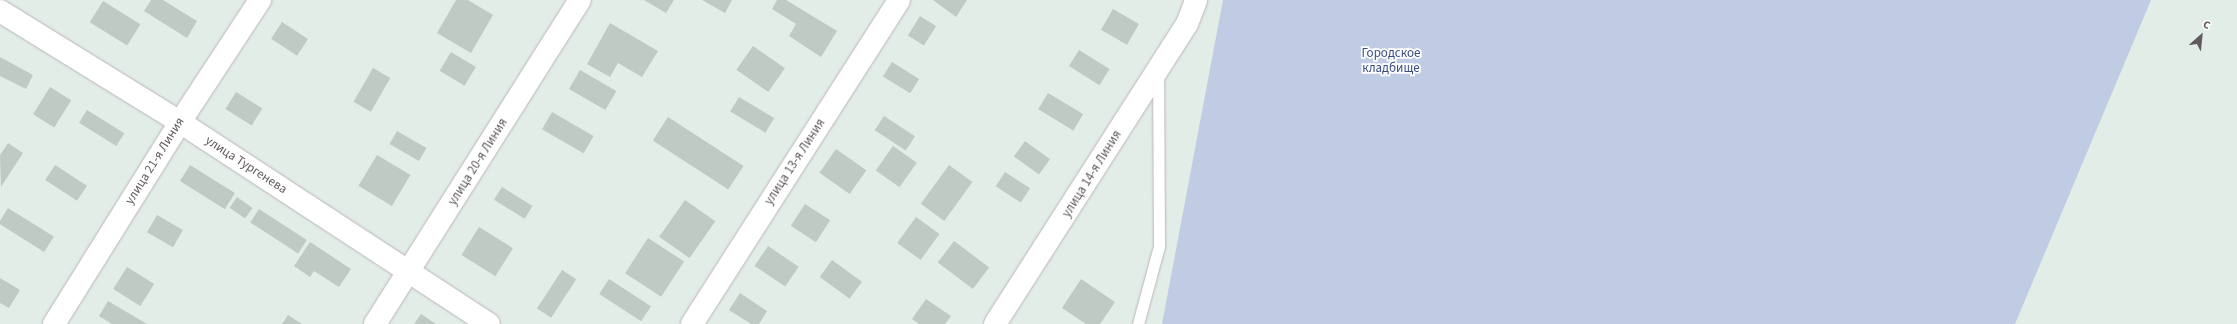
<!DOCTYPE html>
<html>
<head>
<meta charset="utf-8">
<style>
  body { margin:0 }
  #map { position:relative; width:2237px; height:324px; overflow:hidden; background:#e2ede7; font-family:"Source Sans 3",sans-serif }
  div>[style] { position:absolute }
  .green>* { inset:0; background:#bfcce4 }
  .building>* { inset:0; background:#c0cac5; transform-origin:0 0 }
  .roads { filter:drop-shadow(0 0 1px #bcb5ba) drop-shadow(0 0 1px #bcb5ba) }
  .lane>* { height:11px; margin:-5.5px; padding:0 5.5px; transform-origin:5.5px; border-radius:5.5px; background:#fff }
  .street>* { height:22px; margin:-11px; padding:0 11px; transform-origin:11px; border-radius:11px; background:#fff }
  span { translate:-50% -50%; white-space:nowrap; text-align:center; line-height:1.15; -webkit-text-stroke:3.5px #fff; paint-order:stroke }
  .park-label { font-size:13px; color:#384e84 }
  .street-label { font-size:13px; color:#625a61 }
  .north { position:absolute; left:2181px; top:16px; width:40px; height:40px; -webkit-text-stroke:3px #fff; paint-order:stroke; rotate:27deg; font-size:11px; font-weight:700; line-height:16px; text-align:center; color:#625a61 }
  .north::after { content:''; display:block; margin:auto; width:14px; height:18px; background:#625a61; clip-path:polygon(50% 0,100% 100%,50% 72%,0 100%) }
</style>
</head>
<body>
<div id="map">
  <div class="green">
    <i style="clip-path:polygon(1223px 0,2151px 0,2015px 324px,1162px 324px)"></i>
  </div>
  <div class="building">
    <i style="clip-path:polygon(151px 0,163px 0,197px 21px,187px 38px,144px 11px)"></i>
    <i style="clip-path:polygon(456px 0,468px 0,493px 15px,471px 53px,437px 33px)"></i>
    <i style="clip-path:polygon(644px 0,674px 0,666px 13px)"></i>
    <i style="clip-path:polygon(702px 0,732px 0,725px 13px)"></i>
    <i style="clip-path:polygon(777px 0,786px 0,837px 31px,821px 57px,789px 36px,796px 24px,772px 9px)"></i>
    <i style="clip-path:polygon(933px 0,967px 0,956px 17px)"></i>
    <i style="left:103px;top:1px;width:44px;height:25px;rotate:32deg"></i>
    <i style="left:1113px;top:9px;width:30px;height:24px;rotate:30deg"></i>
    <i style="left:920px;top:16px;width:19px;height:23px;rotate:32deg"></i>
    <i style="left:282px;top:22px;width:31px;height:20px;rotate:33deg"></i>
    <i style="clip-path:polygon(610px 23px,658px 51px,642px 77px,618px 63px,610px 77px,587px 64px)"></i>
    <i style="left:753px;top:46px;width:39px;height:29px;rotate:35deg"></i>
    <i style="left:1079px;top:50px;width:36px;height:19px;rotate:32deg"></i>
    <i style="left:451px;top:52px;width:29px;height:22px;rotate:31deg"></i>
    <i style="clip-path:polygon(0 57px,33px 75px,26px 89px,0 76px)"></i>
    <i style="left:892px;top:62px;width:32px;height:17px;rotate:32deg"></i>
    <i style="left:373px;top:68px;width:20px;height:39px;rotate:30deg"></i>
    <i style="left:580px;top:70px;width:42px;height:22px;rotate:30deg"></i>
    <i style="left:50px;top:87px;width:25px;height:32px;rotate:32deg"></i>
    <i style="left:236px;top:92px;width:31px;height:20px;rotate:32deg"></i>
    <i style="left:1048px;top:93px;width:41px;height:19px;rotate:31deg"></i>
    <i style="left:739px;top:97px;width:41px;height:17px;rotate:31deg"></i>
    <i style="left:87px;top:110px;width:44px;height:15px;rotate:32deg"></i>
    <i style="left:552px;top:112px;width:48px;height:20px;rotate:30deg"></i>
    <i style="left:884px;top:116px;width:37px;height:17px;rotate:33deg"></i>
    <i style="left:668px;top:117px;width:90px;height:28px;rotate:33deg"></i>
    <i style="left:397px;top:131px;width:34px;height:15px;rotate:30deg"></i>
    <i style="left:1025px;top:141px;width:31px;height:19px;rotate:36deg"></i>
    <i style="clip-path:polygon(8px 143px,23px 153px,1px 187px,0 155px)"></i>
    <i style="left:893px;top:146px;width:29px;height:30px;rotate:35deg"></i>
    <i style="left:836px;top:149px;width:37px;height:29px;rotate:35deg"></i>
    <i style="left:377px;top:155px;width:39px;height:36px;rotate:31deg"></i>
    <i style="left:55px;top:165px;width:38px;height:18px;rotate:33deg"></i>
    <i style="left:190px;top:165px;width:53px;height:19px;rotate:32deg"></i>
    <i style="left:949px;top:165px;width:29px;height:48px;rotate:36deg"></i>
    <i style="left:1005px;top:172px;width:30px;height:17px;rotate:33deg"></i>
    <i style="left:502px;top:187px;width:36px;height:15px;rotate:32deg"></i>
    <i style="left:237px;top:197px;width:19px;height:13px;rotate:35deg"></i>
    <i style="left:685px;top:200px;width:37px;height:45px;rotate:35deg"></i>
    <i style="left:805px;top:204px;width:30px;height:26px;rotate:33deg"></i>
    <i style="left:8px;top:208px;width:54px;height:18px;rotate:32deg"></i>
    <i style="left:259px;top:209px;width:57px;height:16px;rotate:33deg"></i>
    <i style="left:157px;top:215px;width:30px;height:20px;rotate:30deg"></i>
    <i style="left:916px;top:217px;width:29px;height:32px;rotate:36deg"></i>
    <i style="left:479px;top:227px;width:40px;height:33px;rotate:32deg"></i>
    <i style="left:648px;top:238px;width:43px;height:42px;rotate:33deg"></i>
    <i style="left:954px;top:241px;width:44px;height:27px;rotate:37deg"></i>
    <i style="clip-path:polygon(310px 242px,351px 269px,339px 287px,314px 271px,310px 277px,294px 266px)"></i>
    <i style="left:768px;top:246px;width:37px;height:24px;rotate:34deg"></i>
    <i style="left:832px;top:260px;width:37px;height:21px;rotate:36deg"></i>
    <i style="left:127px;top:267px;width:32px;height:26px;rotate:32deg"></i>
    <i style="left:562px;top:270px;width:17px;height:46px;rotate:33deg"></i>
    <i style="clip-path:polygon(0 278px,20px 290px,9px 308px,0 303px)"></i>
    <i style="left:609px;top:279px;width:50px;height:18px;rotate:33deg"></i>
    <i style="clip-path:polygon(1081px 279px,1115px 302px,1100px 324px,1086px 324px,1062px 308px)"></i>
    <i style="clip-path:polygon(740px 293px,767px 311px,759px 324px,751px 324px,729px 310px)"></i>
    <i style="clip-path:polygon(926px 299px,951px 316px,945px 324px,919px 324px,912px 319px)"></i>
    <i style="clip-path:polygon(108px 301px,147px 324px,112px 324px,99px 316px)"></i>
    <i style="clip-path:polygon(421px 314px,436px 324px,414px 324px)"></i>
    <i style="clip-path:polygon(288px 315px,302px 324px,282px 324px)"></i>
  </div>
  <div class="roads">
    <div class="lane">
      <i style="left:1138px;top:324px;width:81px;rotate:-74.9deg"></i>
      <i style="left:1159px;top:246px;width:172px;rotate:-90.3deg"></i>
    </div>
    <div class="street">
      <i style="left:0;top:11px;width:211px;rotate:31.7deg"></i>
      <i style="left:180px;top:122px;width:369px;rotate:33.2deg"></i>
      <i style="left:54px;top:324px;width:238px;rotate:-58deg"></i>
      <i style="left:180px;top:122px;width:146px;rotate:-56.7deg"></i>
      <i style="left:375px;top:324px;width:383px;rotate:-57.7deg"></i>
      <i style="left:692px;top:324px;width:384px;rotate:-57.4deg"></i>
      <i style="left:995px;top:324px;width:356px;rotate:-57.4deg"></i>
      <i style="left:1187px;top:24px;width:26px;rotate:-69deg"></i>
    </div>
  </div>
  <div class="park-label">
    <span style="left:1391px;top:61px">Городское<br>кладбище</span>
  </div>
  <div class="street-label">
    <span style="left:155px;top:161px;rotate:-58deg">улица 21-я Линия</span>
    <span style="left:478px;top:162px;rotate:-58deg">улица 20-я Линия</span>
    <span style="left:795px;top:162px;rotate:-57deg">улица 13-я Линия</span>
    <span style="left:246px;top:165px;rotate:33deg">улица Тургенева</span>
    <span style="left:1092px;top:174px;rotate:-58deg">улица 14-я Линия</span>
  </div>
  <div class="north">С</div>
</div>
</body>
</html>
